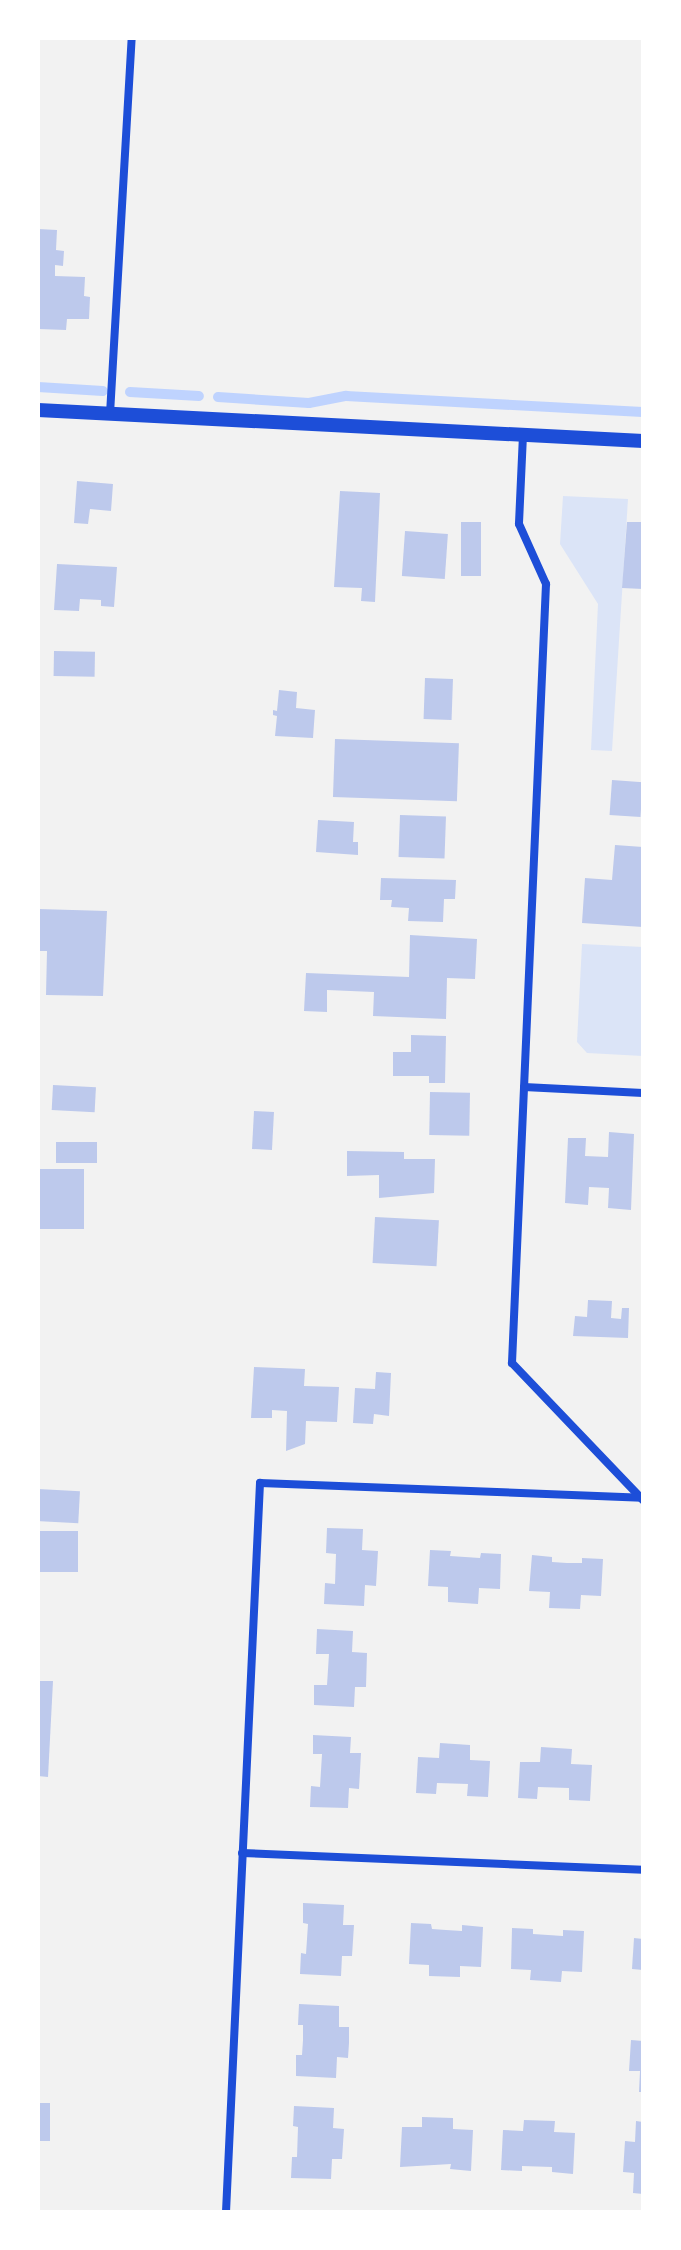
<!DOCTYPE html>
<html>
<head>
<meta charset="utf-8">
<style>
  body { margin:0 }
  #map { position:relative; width:681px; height:2250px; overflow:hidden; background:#f2f2f2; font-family:"IBM Plex Sans",sans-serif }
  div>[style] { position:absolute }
  .green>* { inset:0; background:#dbe4f7 }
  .stream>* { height:10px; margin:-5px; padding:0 5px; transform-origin:5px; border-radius:5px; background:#bfd3fe }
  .building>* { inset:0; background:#bdc9ec; transform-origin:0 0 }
  .minor>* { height:8px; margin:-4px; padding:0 4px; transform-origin:4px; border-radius:4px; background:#1d4ed8 }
  .tertiary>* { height:14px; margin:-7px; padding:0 7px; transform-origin:7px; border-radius:7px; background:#1d4ed8 }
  span { translate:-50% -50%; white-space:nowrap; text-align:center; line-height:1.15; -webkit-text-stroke:8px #fff; paint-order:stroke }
  .frame { position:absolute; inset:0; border:40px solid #fff; pointer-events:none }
</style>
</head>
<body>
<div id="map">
  <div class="green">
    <i style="clip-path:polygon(563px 496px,628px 499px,612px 751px,591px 750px,598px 604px,560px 544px)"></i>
    <i style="clip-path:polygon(582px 944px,643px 947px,643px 1056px,587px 1053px,577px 1042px)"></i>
  </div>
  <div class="stream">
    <i style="left:38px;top:387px;width:65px;rotate:3.5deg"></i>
    <i style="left:130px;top:392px;width:69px;rotate:3.3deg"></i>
    <i style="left:218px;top:397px;width:91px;rotate:3.8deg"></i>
    <i style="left:309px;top:403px;width:38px;rotate:-11deg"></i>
    <i style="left:346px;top:396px;width:297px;rotate:3.1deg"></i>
  </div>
  <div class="building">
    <i style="clip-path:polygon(38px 229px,57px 230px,56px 250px,64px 251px,63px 266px,55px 265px,55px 276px,85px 277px,84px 296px,90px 297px,89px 319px,67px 319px,66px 330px,38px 329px)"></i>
    <i style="clip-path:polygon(77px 481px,113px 484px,111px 511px,90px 509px,88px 524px,74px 523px)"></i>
    <i style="clip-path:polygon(340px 491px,380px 493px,375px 602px,361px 601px,362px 588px,334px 587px)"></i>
    <i style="left:461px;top:522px;width:20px;height:54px"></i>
    <i style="clip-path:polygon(627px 522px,643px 522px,643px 589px,622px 588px)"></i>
    <i style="left:405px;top:531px;width:43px;height:45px;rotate:4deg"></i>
    <i style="clip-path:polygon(57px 564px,117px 567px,114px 607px,101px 606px,101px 600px,80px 599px,79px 611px,54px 610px)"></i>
    <i style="left:54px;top:651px;width:41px;height:25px;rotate:1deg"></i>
    <i style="left:425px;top:678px;width:28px;height:41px;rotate:2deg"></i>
    <i style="clip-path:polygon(279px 690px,297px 692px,296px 708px,315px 710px,313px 738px,275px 736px,277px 716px,273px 715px,273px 710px,277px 711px)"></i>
    <i style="left:335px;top:739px;width:124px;height:58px;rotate:2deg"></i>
    <i style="left:612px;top:780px;width:31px;height:35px;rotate:4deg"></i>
    <i style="left:400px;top:815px;width:46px;height:42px;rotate:2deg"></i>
    <i style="clip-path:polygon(318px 820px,354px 822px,353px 842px,358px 842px,358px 855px,316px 852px)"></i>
    <i style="clip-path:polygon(615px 845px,643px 847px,643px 927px,582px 923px,585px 878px,612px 880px)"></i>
    <i style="clip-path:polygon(381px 878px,456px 880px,455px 899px,444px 899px,443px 922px,408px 921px,409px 908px,391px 907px,392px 900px,380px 900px)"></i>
    <i style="clip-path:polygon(38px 909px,107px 911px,103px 996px,46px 995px,47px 951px,38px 951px)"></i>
    <i style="clip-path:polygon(410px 935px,477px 939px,475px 979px,447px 978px,446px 1019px,373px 1016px,374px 992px,327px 990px,327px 1012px,304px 1011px,306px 973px,409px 977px)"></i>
    <i style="clip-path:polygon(411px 1035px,446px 1036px,445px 1083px,429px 1083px,429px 1076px,393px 1076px,393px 1052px,411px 1052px)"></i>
    <i style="left:53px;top:1085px;width:43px;height:25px;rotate:3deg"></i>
    <i style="left:430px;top:1092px;width:40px;height:43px;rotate:1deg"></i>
    <i style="left:254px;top:1111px;width:20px;height:38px;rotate:3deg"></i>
    <i style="clip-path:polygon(609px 1132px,634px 1134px,631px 1210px,608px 1208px,609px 1188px,589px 1187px,588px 1205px,565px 1203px,568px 1138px,586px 1138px,585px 1156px,608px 1157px)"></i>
    <i style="left:56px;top:1142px;width:41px;height:21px"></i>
    <i style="clip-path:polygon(347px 1151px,404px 1152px,404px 1159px,435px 1159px,434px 1193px,379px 1198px,379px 1175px,347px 1176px)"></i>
    <i style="left:39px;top:1169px;width:45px;height:60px"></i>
    <i style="left:375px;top:1217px;width:64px;height:46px;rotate:3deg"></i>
    <i style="clip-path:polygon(588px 1300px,612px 1301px,611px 1318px,621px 1319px,622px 1308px,629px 1308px,628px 1338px,573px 1336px,575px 1316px,587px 1317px)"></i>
    <i style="clip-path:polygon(254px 1367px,305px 1369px,304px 1386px,339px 1387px,337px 1422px,306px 1421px,305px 1444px,286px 1451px,287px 1411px,272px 1410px,272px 1418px,251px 1418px)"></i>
    <i style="clip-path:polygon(376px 1372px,391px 1373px,389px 1416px,374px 1414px,373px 1424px,353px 1423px,355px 1388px,375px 1389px)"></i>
    <i style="left:38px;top:1489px;width:42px;height:32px;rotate:3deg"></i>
    <i style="clip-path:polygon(327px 1528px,363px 1529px,362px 1550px,378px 1551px,376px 1586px,365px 1585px,364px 1606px,324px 1604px,325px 1583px,335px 1584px,336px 1554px,326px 1553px)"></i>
    <i style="left:38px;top:1531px;width:40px;height:41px"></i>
    <i style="clip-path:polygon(430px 1550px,451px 1551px,450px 1556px,480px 1558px,481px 1553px,501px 1554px,500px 1589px,479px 1588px,478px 1604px,448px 1602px,448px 1587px,428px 1586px)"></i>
    <i style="clip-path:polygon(532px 1555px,552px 1557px,552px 1562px,567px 1563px,582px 1563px,582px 1558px,603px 1559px,601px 1596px,581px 1595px,580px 1609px,549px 1608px,550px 1592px,529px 1591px)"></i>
    <i style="clip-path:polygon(317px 1629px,353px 1631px,352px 1652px,367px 1653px,366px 1687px,355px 1687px,354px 1707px,314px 1705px,314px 1685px,327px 1685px,329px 1654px,316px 1654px)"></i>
    <i style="clip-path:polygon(38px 1681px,53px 1681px,48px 1777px,38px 1776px)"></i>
    <i style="clip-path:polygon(313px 1735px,351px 1737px,350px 1753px,361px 1753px,359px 1789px,349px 1788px,348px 1808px,310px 1807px,311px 1786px,320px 1787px,322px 1754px,313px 1754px)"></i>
    <i style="clip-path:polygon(440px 1743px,470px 1745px,470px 1760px,490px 1761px,488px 1797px,467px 1796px,468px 1784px,437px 1783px,436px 1794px,416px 1793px,418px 1757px,439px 1758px)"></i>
    <i style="clip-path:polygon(541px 1747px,572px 1749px,571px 1764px,592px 1765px,590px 1801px,569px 1800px,569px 1788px,538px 1787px,537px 1799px,518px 1798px,520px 1762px,540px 1762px)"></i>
    <i style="clip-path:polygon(303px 1903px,344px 1905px,343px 1925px,354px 1925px,352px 1956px,342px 1956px,341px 1976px,300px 1974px,301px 1953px,306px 1954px,308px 1924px,303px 1923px)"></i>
    <i style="clip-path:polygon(411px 1923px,431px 1924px,432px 1929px,446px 1930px,462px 1931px,462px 1925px,483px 1927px,481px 1967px,460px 1966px,460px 1977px,429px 1976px,429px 1965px,409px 1964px)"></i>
    <i style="clip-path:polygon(512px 1928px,533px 1929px,533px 1934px,563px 1936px,563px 1930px,584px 1931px,582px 1972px,562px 1971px,561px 1982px,530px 1980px,531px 1970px,511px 1969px)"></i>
    <i style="clip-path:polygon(634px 1938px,643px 1939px,643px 1970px,632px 1969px)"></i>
    <i style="clip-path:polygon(299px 2004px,339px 2006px,339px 2027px,349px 2027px,349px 2043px,348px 2058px,337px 2057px,336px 2078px,296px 2076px,296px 2055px,302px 2055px,303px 2040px,303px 2025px,298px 2025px)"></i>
    <i style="clip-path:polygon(631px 2040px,643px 2041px,643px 2092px,639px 2092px,640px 2071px,629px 2071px)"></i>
    <i style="left:38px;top:2103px;width:12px;height:38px"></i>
    <i style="clip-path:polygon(294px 2106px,334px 2108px,333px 2128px,344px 2129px,342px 2159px,332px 2159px,331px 2179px,291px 2178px,292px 2157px,297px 2157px,298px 2127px,293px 2126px)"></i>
    <i style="clip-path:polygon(422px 2117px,453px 2118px,453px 2129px,473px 2130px,471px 2171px,450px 2169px,451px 2164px,400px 2167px,402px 2127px,422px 2127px)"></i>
    <i style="clip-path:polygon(524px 2120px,555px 2121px,554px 2132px,575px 2133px,573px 2174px,552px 2172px,552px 2167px,522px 2166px,522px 2171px,501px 2170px,503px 2130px,523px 2131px)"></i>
    <i style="clip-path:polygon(636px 2121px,643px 2122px,643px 2194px,633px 2193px,634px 2173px,623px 2172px,625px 2141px,635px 2142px)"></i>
  </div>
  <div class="minor">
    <i style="left:110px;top:414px;width:377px;rotate:-86.7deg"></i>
    <i style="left:523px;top:435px;width:89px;rotate:92.6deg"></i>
    <i style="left:519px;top:524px;width:66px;rotate:65.8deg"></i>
    <i style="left:546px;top:584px;width:780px;rotate:92.5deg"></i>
    <i style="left:512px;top:1363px;width:190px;rotate:46.3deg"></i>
    <i style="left:524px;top:1087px;width:119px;rotate:2.9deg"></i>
    <i style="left:242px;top:1853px;width:401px;rotate:2.4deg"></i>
    <i style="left:226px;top:2212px;width:730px;rotate:-87.33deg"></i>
    <i style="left:260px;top:1483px;width:382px;rotate:2.2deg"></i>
  </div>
  <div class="tertiary">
    <i style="left:38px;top:410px;width:606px;rotate:2.93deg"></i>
  </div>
  <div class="frame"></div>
</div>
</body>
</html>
